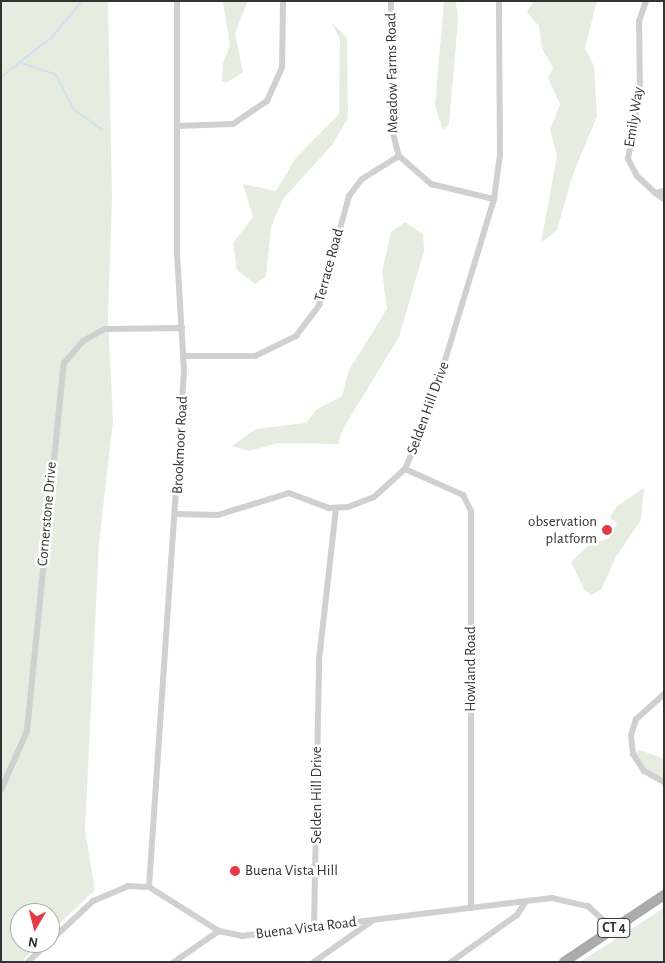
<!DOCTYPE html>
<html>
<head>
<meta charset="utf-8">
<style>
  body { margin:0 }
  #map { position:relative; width:665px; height:963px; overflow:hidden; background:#fff; font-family:"Alegreya Sans",sans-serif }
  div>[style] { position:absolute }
  .green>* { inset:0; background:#e6ecdf }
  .stream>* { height:2px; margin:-1px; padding:0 1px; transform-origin:1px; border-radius:1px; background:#cfe2ee }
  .street>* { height:6px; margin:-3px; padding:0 3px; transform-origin:3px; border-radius:3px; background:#d0d0d0 }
  .primary>* { height:10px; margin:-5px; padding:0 5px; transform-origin:5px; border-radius:5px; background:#ababab }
  .dots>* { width:14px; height:14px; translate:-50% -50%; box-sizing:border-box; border:2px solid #fff; border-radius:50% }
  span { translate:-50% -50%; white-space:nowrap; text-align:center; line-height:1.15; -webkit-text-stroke:5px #fff; paint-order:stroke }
  .shield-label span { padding:1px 4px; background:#fff; border:1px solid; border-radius:4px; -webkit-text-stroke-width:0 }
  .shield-label { font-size:14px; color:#333; font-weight:700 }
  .street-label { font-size:15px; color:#333 }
  .poi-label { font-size:15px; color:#333 }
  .right { translate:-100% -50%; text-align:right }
  .left { translate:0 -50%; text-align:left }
  .frame { position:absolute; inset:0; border:2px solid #333; pointer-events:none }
  .north { position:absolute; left:10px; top:903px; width:50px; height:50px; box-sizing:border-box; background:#fff; border:1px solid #adadad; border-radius:50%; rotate:188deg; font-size:14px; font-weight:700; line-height:20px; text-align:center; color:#333 }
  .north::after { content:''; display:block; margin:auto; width:18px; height:22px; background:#e63946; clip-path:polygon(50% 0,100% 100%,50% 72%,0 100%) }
</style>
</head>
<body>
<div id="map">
  <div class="green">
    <i style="clip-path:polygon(1px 1px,108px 1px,112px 198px,108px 318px,113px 421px,99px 543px,85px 830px,95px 890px,50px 932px,50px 913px,20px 913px,20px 943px,38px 943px,22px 962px,1px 962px)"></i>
    <i style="clip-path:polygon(223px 1px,248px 1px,235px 33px,243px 72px,226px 83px,222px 81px,223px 63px,230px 46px)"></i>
    <i style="clip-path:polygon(444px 1px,456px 1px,458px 20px,449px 124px,443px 130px,435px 106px)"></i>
    <i style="clip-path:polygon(534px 1px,597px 1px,585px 48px,594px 66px,597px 116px,573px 174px,557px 230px,541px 243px,557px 156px,550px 129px,560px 104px,548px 78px,553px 67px,542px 49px,539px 26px,527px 12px)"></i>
    <i style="clip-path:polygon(332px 23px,347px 38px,348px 118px,332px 145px,283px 199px,271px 227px,266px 276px,255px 284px,237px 270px,233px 243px,253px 217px,243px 184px,276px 191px,295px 159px,339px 114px,340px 40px)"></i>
    <i style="clip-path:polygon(405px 222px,423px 234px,424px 251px,399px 337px,344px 427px,338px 444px,278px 443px,249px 451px,232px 446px,256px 429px,306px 423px,316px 410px,342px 396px,349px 370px,387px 309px,382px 272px,391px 232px)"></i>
    <i style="clip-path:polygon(644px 488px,641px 520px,616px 557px,601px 590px,591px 595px,584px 589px,571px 562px,589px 545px,609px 538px,617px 524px,610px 517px,616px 507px)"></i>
    <i style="clip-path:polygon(640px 750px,664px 759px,664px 782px,653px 778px,633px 754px)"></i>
    <i style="clip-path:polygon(664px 908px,664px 962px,580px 962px)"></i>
  </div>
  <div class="stream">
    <i style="left:22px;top:63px;width:36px;rotate:19deg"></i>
    <i style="left:56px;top:75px;width:38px;rotate:63deg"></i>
    <i style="left:73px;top:109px;width:35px;rotate:35deg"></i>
    <i style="left:1px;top:77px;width:65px;rotate:-38.1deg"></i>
    <i style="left:52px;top:37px;width:47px;rotate:-50.2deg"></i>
  </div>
  <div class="street">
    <i style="left:391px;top:1px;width:124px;rotate:90deg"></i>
    <i style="left:391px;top:125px;width:32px;rotate:76deg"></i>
    <i style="left:399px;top:156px;width:43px;rotate:41.2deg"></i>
    <i style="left:431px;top:184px;width:65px;rotate:13.4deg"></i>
    <i style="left:646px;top:1px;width:21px;rotate:109deg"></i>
    <i style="left:639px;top:21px;width:69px;rotate:89.2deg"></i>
    <i style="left:640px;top:90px;width:70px;rotate:99.9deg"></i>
    <i style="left:628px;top:159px;width:19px;rotate:62deg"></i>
    <i style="left:637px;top:176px;width:25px;rotate:43deg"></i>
    <i style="left:177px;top:126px;width:56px;rotate:-2deg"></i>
    <i style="left:233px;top:124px;width:41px;rotate:-34.1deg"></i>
    <i style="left:267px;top:101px;width:37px;rotate:-66deg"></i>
    <i style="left:282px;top:67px;width:66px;rotate:-89.1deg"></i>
    <i style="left:664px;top:191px;width:9px;rotate:167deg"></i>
    <i style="left:655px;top:193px;width:11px;rotate:34deg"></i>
    <i style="left:184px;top:356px;width:71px"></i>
    <i style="left:255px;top:356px;width:46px;rotate:-26deg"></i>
    <i style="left:296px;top:336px;width:39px;rotate:-53deg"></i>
    <i style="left:319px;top:305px;width:113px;rotate:-74.6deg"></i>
    <i style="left:349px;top:196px;width:21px;rotate:-53deg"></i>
    <i style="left:362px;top:179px;width:44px;rotate:-31.9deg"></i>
    <i style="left:405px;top:469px;width:64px;rotate:24.1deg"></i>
    <i style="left:463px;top:495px;width:18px;rotate:63deg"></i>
    <i style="left:471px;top:511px;width:397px;rotate:90deg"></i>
    <i style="left:176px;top:514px;width:42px;rotate:1.4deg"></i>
    <i style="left:218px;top:515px;width:74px;rotate:-17.2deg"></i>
    <i style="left:289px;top:493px;width:43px;rotate:20.6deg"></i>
    <i style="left:329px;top:508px;width:19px;rotate:-3deg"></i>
    <i style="left:348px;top:507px;width:28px;rotate:-21deg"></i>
    <i style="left:374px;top:497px;width:42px;rotate:-42.1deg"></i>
    <i style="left:405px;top:469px;width:61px;rotate:-66.8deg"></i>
    <i style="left:429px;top:413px;width:224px;rotate:-73.1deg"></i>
    <i style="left:494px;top:199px;width:45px;rotate:-82.4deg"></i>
    <i style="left:500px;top:154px;width:153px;rotate:-90.4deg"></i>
    <i style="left:664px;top:694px;width:38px;rotate:138deg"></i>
    <i style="left:636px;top:719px;width:17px;rotate:107deg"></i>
    <i style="left:631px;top:735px;width:19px;rotate:84deg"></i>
    <i style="left:633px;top:754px;width:20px;rotate:57deg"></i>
    <i style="left:644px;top:771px;width:23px;rotate:29deg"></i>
    <i style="left:1px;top:790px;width:64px;rotate:-66.2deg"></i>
    <i style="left:27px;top:731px;width:370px;rotate:-84.3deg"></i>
    <i style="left:64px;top:363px;width:29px;rotate:-49deg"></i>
    <i style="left:83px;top:341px;width:25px;rotate:-29deg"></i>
    <i style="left:105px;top:329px;width:77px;rotate:-0.7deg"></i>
    <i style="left:149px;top:887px;width:517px;rotate:-86.12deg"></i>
    <i style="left:184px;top:371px;width:118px;rotate:-93.4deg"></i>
    <i style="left:177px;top:253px;width:252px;rotate:-90deg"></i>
    <i style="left:314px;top:927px;width:267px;rotate:-88.9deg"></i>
    <i style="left:319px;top:660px;width:152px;rotate:-83.6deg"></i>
    <i style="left:28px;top:962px;width:89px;rotate:-43.2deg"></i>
    <i style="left:93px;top:901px;width:38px;rotate:-23deg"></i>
    <i style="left:128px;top:886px;width:21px;rotate:3deg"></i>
    <i style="left:149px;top:887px;width:83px;rotate:32.2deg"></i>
    <i style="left:219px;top:931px;width:24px;rotate:12deg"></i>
    <i style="left:242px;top:936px;width:312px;rotate:-7deg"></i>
    <i style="left:552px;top:898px;width:37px;rotate:13deg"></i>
    <i style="left:588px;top:906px;width:34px;rotate:43deg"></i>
    <i style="left:174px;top:962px;width:55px;rotate:-34.6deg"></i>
    <i style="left:314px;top:962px;width:71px;rotate:-35.3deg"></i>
    <i style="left:451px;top:962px;width:81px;rotate:-35.5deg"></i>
    <i style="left:517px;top:915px;width:17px;rotate:-57deg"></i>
  </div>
  <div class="primary">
    <i style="left:564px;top:962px;width:120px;rotate:-33.8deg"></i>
  </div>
  <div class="dots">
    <i style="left:607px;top:530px;background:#e63946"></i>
    <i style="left:235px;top:871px;background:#e63946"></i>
  </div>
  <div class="shield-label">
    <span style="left:614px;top:928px">CT 4</span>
  </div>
  <div class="street-label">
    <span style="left:392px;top:73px;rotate:-91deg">Meadow Farms Road</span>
    <span style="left:634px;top:117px;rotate:-81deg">Emily Way</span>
    <span style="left:329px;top:265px;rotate:-75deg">Terrace Road</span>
    <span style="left:428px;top:408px;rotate:-70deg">Selden Hill Drive</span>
    <span style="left:180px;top:445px;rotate:-87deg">Brookmoor Road</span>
    <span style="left:47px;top:514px;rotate:-85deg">Cornerstone Drive</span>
    <span style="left:471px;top:669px;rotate:-90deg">Howland Road</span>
    <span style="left:317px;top:795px;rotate:-90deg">Selden Hill Drive</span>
    <span style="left:306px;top:928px;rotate:-7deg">Buena Vista Road</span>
  </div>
  <div class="poi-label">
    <span class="right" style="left:597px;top:530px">observation<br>platform</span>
    <span class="left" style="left:245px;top:871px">Buena Vista Hill</span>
  </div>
  <div class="frame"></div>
  <div class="north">N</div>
</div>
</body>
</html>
